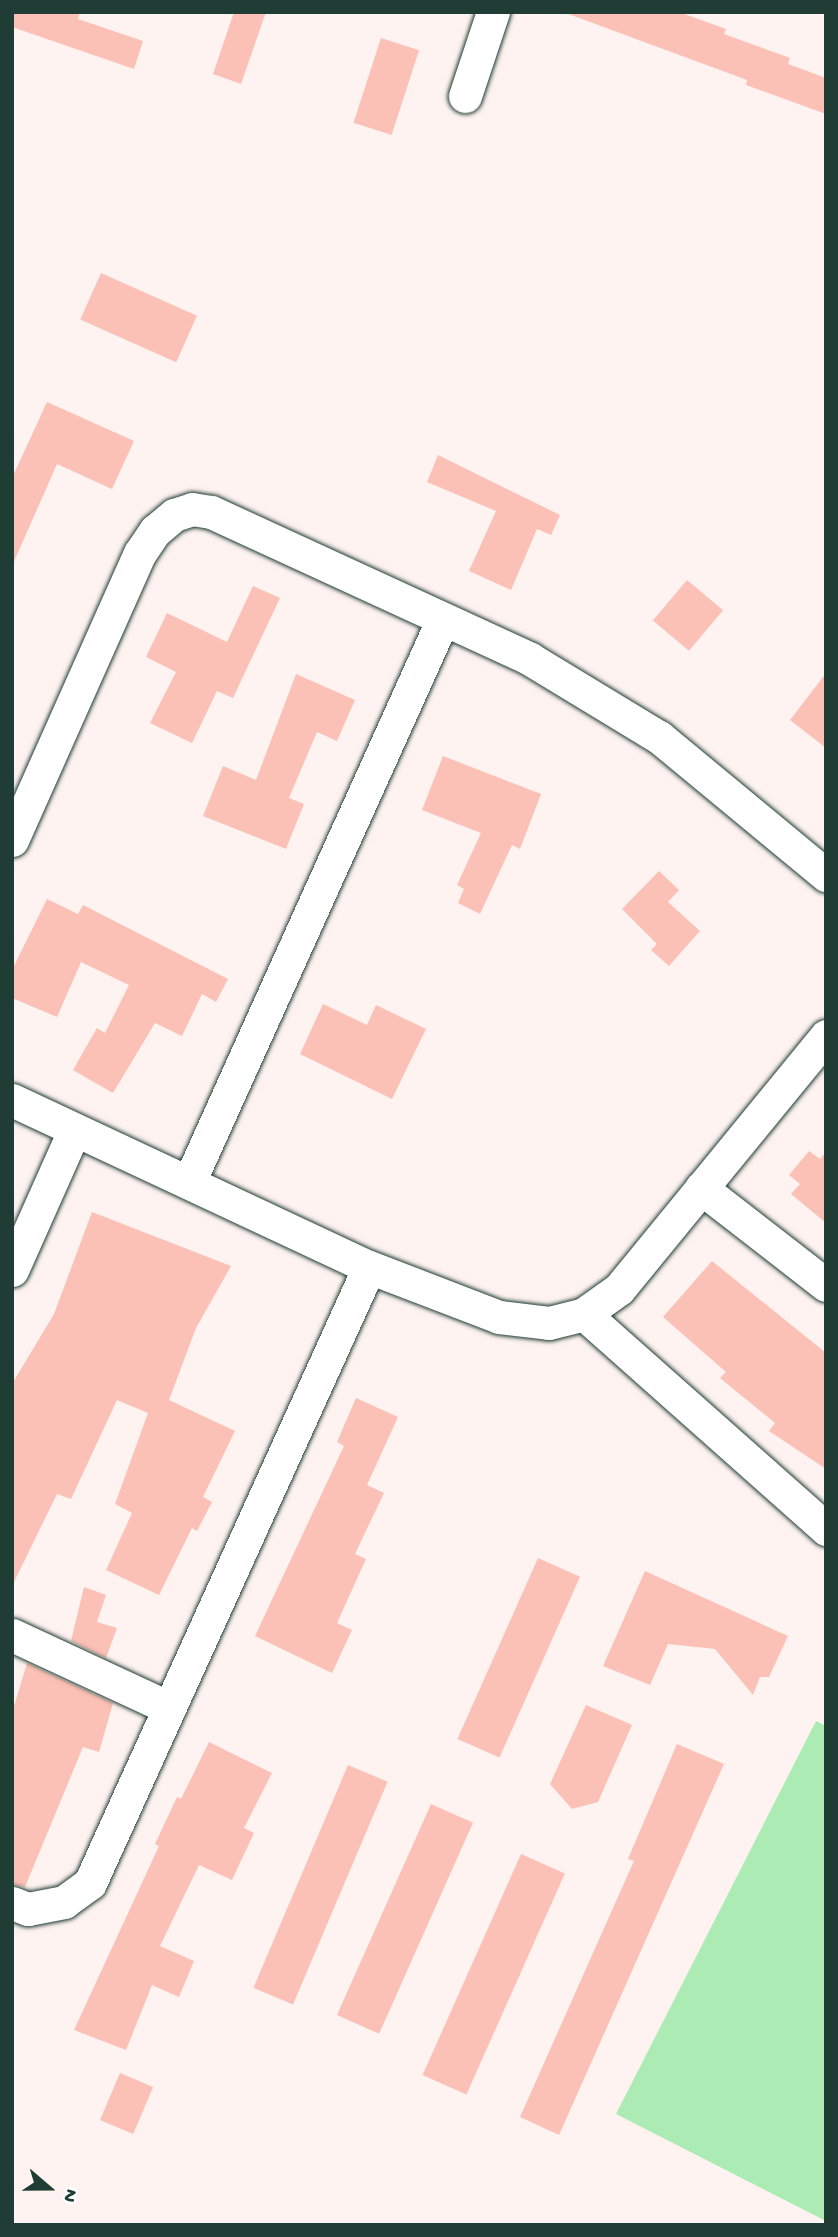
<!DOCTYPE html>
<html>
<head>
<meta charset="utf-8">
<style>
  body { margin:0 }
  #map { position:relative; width:838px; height:2237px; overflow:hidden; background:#fef3f0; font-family:"Gochi Hand",sans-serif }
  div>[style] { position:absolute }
  .green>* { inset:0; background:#acebb3 }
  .building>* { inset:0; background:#fcc1b6; transform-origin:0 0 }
  .roads { filter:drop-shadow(0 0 2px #1f3d34) drop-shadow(0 0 2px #1f3d34) }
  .street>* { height:33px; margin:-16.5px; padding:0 16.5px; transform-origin:16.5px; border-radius:16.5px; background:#fff }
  span { translate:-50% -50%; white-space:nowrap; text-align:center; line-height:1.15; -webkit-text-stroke:6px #fff; paint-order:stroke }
  .frame { position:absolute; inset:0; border:14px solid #1f3d34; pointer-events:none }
  .north { position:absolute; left:14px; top:2153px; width:70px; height:70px; -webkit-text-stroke:5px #fff; paint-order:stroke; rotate:110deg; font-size:19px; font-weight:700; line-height:28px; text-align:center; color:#1f3d34 }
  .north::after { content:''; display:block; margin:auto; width:24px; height:32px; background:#1f3d34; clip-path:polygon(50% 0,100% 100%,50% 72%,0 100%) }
</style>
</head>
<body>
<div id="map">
  <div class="green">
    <i style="clip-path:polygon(816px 1721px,826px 1726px,826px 2221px,616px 2114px)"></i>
  </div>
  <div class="building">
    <i style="clip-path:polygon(12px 12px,80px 12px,78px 19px,143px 41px,134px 69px,12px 27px)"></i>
    <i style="clip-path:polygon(234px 12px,266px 12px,241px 84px,213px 74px)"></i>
    <i style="clip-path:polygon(563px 12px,679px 12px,726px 29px,724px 34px,790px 58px,788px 64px,826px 78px,826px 114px,746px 85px,747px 80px)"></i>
    <i style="left:381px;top:38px;width:40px;height:89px;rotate:18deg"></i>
    <i style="left:101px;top:273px;width:105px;height:51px;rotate:24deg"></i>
    <i style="clip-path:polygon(47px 402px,134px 441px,112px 489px,57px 464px,12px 566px,12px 478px)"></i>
    <i style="clip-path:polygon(438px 455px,560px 515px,551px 535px,537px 529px,511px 590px,469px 571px,496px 511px,427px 482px)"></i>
    <i style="left:687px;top:580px;width:47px;height:53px;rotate:40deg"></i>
    <i style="clip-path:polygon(253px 586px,280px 598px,233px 698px,217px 691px,192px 743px,150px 723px,176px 672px,146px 657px,167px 613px,227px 642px)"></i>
    <i style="clip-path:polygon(826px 673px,826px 748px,790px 720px)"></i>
    <i style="clip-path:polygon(296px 674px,355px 700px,337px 741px,317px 732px,289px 798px,304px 804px,286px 849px,203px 816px,223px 766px,256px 780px)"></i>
    <i style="clip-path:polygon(443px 756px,541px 794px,520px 849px,512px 845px,480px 914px,458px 903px,464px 889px,457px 885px,481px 833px,422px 810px)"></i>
    <i style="clip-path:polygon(659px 871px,679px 890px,668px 902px,700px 931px,669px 966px,651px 950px,657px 944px,622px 909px)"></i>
    <i style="clip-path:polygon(47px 899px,78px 914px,83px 905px,228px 979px,216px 1002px,202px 994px,182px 1036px,155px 1023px,113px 1093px,73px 1070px,97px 1028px,105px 1033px,129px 985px,81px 962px,57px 1017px,12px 998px,12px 970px)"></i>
    <i style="clip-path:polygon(323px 1004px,367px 1025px,376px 1005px,426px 1029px,392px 1099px,300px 1054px)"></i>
    <i style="clip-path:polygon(809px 1151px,820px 1159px,826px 1152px,826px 1223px,791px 1194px,800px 1184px,789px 1175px)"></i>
    <i style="clip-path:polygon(92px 1212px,231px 1266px,196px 1328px,169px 1400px,235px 1431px,203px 1497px,212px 1502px,197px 1531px,192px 1528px,159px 1595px,106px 1570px,132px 1513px,115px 1504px,148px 1413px,117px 1400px,71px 1499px,57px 1494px,12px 1586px,12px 1384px,54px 1314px)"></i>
    <i style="clip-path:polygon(712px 1261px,826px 1353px,826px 1469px,769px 1431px,775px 1423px,720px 1378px,726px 1372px,663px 1317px)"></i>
    <i style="clip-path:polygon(356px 1398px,398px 1417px,367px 1485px,384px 1493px,355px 1554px,366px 1559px,337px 1623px,352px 1630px,332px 1673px,255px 1636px,344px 1446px,337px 1442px)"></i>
    <i style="left:538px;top:1558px;width:46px;height:198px;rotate:24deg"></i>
    <i style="clip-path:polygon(645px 1571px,788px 1636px,769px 1677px,760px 1677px,753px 1695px,715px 1649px,668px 1644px,650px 1685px,603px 1666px)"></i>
    <i style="clip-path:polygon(84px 1587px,106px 1595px,97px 1622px,117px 1628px,106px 1658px,71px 1641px)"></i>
    <i style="clip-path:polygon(27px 1663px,113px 1703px,99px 1752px,83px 1747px,25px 1887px,12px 1884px,12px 1713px)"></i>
    <i style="clip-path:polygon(586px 1705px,632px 1725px,598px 1802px,572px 1809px,550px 1784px)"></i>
    <i style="clip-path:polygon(209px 1742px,272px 1773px,244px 1828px,254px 1833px,232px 1880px,199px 1865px,160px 1946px,194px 1961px,179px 1997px,152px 1985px,126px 2050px,74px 2030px,159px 1846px,155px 1844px,177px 1797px,181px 1799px)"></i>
    <i style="clip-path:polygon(677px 1744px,724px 1764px,559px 2135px,520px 2117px,634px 1861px,628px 1859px)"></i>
    <i style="left:348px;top:1765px;width:43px;height:242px;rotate:23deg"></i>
    <i style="left:431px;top:1804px;width:46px;height:231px;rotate:24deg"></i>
    <i style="left:521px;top:1854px;width:48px;height:242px;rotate:24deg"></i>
    <i style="left:120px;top:2073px;width:36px;height:51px;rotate:23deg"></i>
  </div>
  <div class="roads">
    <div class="street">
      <i style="left:465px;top:96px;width:89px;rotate:-71.6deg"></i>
      <i style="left:12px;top:840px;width:314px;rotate:-66deg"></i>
      <i style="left:140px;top:553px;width:27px;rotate:-56deg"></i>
      <i style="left:155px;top:531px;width:25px;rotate:-40deg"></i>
      <i style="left:174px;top:515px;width:19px;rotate:-18deg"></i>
      <i style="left:192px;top:509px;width:19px;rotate:9deg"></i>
      <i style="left:211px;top:512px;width:351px;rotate:24.7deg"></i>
      <i style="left:530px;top:659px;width:151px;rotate:31.2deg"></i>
      <i style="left:659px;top:737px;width:217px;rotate:39.6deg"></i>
      <i style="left:12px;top:1100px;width:394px;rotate:25.1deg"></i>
      <i style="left:369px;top:1267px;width:139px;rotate:21deg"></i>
      <i style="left:499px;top:1317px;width:50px;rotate:6.8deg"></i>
      <i style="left:549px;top:1323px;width:36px;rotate:-14deg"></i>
      <i style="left:584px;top:1314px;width:43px;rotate:-35.5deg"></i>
      <i style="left:619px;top:1289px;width:327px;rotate:-50.7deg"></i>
      <i style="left:190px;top:1180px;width:613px;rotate:-65.73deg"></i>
      <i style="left:701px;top:1188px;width:158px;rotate:37.8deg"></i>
      <i style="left:12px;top:1270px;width:152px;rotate:-66deg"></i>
      <i style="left:584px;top:1314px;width:324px;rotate:41.6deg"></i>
      <i style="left:12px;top:1635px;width:173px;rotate:24.9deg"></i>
      <i style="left:12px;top:1903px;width:17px;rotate:21deg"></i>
      <i style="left:28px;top:1909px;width:37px;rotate:-11deg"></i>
      <i style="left:64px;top:1902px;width:32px;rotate:-36deg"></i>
      <i style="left:90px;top:1883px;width:676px;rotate:-65.63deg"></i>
    </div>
  </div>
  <div class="frame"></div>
  <div class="north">N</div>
</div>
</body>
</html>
